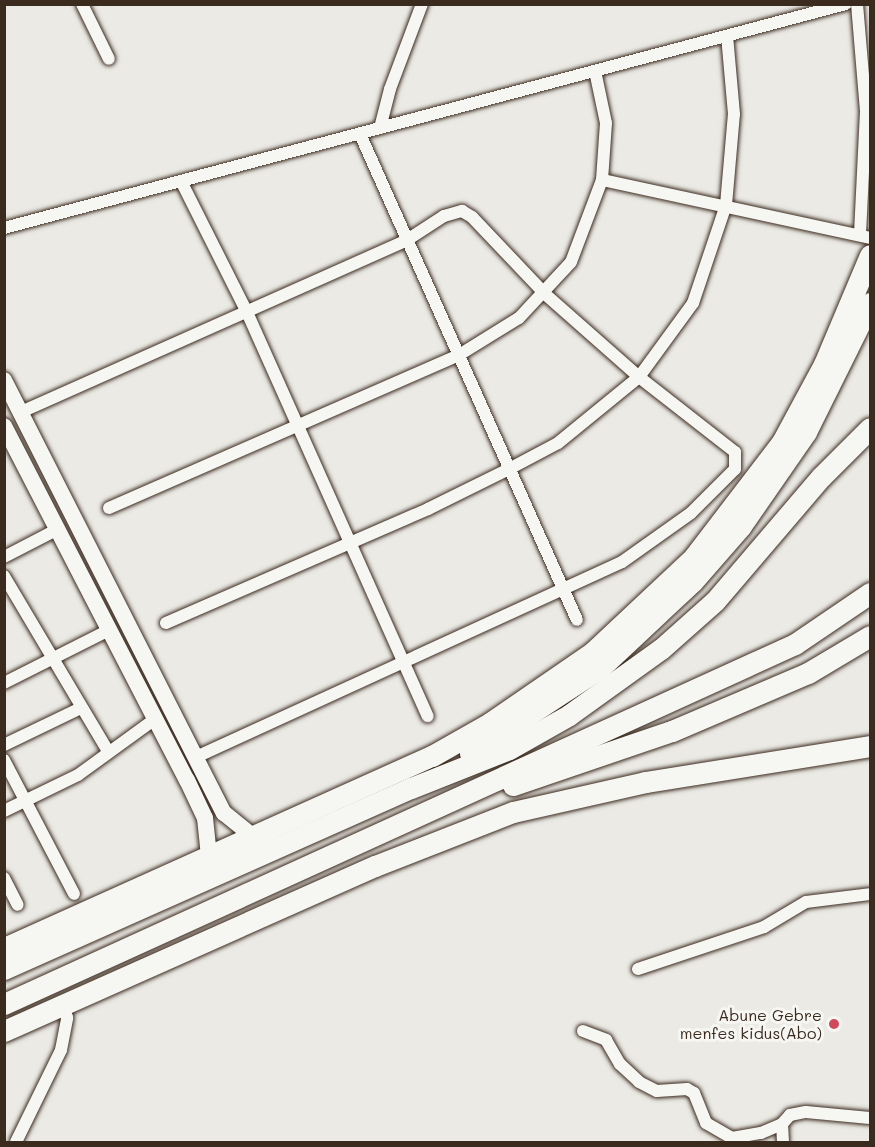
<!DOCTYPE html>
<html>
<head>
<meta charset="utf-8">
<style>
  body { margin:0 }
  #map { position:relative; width:875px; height:1147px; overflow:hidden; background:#ebeae5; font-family:Mali,sans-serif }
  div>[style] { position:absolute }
  .roads { filter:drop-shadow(0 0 2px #3b2a1e) drop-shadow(0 0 2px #3b2a1e) }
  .street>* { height:12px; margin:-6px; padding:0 6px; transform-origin:6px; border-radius:6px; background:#f6f6f2 }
  .secondary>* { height:16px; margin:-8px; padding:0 8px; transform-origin:8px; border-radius:8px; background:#f6f6f2 }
  .highway>* { height:21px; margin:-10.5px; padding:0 10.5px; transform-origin:10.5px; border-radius:10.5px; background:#f6f6f2 }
  .dots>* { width:16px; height:16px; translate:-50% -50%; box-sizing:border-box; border:3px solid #f6f6f2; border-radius:50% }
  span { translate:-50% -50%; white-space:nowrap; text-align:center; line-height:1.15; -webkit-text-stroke:6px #f6f6f2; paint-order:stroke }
  .poi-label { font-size:16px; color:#3b2a1e }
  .right { translate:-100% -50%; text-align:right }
  .frame { position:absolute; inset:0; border:6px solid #3b2a1e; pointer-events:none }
</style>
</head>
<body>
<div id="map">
  <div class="roads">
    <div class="street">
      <i style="left:82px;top:4px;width:61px;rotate:63.9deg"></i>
      <i style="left:857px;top:4px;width:107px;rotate:85.2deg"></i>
      <i style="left:866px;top:111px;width:124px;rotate:92.8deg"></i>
      <i style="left:380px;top:128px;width:40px;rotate:-75.6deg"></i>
      <i style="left:390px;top:89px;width:91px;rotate:-69.4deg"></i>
      <i style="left:360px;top:134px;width:532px;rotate:65.94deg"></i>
      <i style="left:602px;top:180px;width:274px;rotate:12.2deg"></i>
      <i style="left:181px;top:181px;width:144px;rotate:63.3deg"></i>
      <i style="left:246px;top:310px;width:445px;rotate:65.9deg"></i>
      <i style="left:4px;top:228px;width:871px;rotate:-14.9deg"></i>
      <i style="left:21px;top:412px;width:423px;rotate:-24deg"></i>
      <i style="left:407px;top:240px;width:44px;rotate:-33deg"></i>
      <i style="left:444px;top:216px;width:19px;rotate:-16deg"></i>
      <i style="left:462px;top:211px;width:12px;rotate:31deg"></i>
      <i style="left:472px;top:217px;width:106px;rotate:46.5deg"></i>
      <i style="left:545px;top:294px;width:125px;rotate:41.4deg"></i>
      <i style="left:639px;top:377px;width:122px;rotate:38deg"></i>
      <i style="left:735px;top:452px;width:17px;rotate:90deg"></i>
      <i style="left:735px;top:469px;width:62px;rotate:135deg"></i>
      <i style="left:691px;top:513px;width:85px;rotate:144.6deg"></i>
      <i style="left:622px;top:562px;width:469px;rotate:155.4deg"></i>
      <i style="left:109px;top:508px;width:382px;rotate:-23.6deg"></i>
      <i style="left:459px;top:355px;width:70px;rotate:-31.7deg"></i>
      <i style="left:519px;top:318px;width:76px;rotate:-47.1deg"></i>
      <i style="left:571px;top:262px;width:88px;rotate:-69.3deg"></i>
      <i style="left:602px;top:180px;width:57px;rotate:-86deg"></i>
      <i style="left:606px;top:123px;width:53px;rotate:-101.9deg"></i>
      <i style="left:4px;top:557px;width:59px;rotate:-27.4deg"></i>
      <i style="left:4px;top:576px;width:204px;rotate:59.3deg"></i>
      <i style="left:166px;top:623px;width:286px;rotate:-23.5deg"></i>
      <i style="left:428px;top:509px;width:90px;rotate:-26.3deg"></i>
      <i style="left:509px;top:469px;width:55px;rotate:-28deg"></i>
      <i style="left:558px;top:443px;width:104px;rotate:-39.2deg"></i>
      <i style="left:639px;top:377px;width:92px;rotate:-53.9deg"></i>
      <i style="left:693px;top:303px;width:103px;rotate:-71.4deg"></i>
      <i style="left:726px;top:205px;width:91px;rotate:-85deg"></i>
      <i style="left:734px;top:114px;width:78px;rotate:-95.1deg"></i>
      <i style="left:4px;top:683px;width:118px;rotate:-26.8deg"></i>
      <i style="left:4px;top:745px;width:85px;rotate:-25.7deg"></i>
      <i style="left:4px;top:760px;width:151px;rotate:62.4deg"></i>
      <i style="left:4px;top:811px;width:82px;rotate:-25.9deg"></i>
      <i style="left:78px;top:775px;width:95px;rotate:-36deg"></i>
      <i style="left:4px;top:878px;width:30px;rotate:63deg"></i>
      <i style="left:638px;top:969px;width:133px;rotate:-18.4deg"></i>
      <i style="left:764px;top:927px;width:49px;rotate:-30.8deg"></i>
      <i style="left:806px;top:902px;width:64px;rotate:-7.1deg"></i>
      <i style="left:583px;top:1031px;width:25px;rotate:21deg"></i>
      <i style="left:606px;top:1040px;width:28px;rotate:60deg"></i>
      <i style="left:620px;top:1064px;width:26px;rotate:43deg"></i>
      <i style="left:639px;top:1082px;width:20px;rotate:27deg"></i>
      <i style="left:657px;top:1091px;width:30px;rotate:-4deg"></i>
      <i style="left:687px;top:1089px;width:8px;rotate:30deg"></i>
      <i style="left:694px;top:1093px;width:32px;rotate:68deg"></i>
      <i style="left:706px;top:1123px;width:30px;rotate:30deg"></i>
      <i style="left:732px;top:1138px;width:29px;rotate:-10deg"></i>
      <i style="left:761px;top:1133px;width:23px;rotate:-23deg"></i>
      <i style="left:16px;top:1142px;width:102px;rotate:-63.9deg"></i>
      <i style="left:61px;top:1050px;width:33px;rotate:-79deg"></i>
      <i style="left:67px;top:1018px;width:14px;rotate:-107deg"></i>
      <i style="left:783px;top:1142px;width:18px;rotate:-93deg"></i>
      <i style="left:782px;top:1124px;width:12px;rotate:-48deg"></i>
      <i style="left:790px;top:1115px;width:16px;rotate:-11deg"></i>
      <i style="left:806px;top:1112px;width:64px;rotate:5.4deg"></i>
    </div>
    <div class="secondary">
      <i style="left:4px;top:380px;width:486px;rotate:63.1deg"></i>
      <i style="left:224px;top:813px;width:36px;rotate:39deg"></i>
      <i style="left:4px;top:426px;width:399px;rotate:62.7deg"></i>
      <i style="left:187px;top:780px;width:42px;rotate:64.7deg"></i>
      <i style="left:205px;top:818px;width:38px;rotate:84deg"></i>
    </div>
    <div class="highway">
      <i style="left:470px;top:753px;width:155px;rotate:-33.2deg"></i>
      <i style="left:600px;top:668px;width:127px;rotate:-43.1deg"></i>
      <i style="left:693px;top:581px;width:73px;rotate:-48.9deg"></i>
      <i style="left:741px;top:526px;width:114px;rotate:-55.3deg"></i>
      <i style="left:806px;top:432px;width:144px;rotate:-63.6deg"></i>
      <i style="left:513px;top:785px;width:168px;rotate:-18.8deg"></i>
      <i style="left:672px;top:731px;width:148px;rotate:-23.1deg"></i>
      <i style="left:808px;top:673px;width:72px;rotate:-30.8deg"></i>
      <i style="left:4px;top:948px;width:469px;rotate:-24.2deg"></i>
      <i style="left:432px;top:756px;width:67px;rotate:-29.6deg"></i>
      <i style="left:490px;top:723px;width:125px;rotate:-34.6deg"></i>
      <i style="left:593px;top:652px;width:139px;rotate:-43.2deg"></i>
      <i style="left:694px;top:557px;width:145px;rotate:-52.6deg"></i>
      <i style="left:782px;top:442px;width:89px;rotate:-61.7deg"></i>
      <i style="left:824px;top:364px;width:118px;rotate:-67.1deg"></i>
      <i style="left:4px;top:969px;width:445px;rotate:-24deg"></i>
      <i style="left:411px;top:788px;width:105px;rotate:-21.7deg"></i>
      <i style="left:509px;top:749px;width:69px;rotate:-29.5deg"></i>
      <i style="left:569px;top:715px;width:113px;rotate:-35.7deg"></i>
      <i style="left:661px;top:649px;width:72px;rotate:-41.6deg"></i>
      <i style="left:715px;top:601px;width:163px;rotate:-49.5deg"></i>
      <i style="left:821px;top:477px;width:69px;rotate:-45deg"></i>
      <i style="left:4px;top:1004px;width:869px;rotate:-24.47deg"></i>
      <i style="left:795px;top:644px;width:91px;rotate:-34.2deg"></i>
      <i style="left:4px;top:1031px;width:406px;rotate:-24deg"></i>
      <i style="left:375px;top:866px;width:148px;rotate:-21.4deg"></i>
      <i style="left:513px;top:812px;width:136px;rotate:-12.7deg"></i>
      <i style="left:646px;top:782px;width:227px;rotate:-9.1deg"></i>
    </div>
  </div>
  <div class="dots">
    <i style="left:834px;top:1024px;background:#d1495b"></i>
  </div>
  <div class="poi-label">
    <span class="right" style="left:822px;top:1024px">Abune Gebre<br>menfes kidus(Abo)</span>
  </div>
  <div class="frame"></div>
</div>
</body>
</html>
